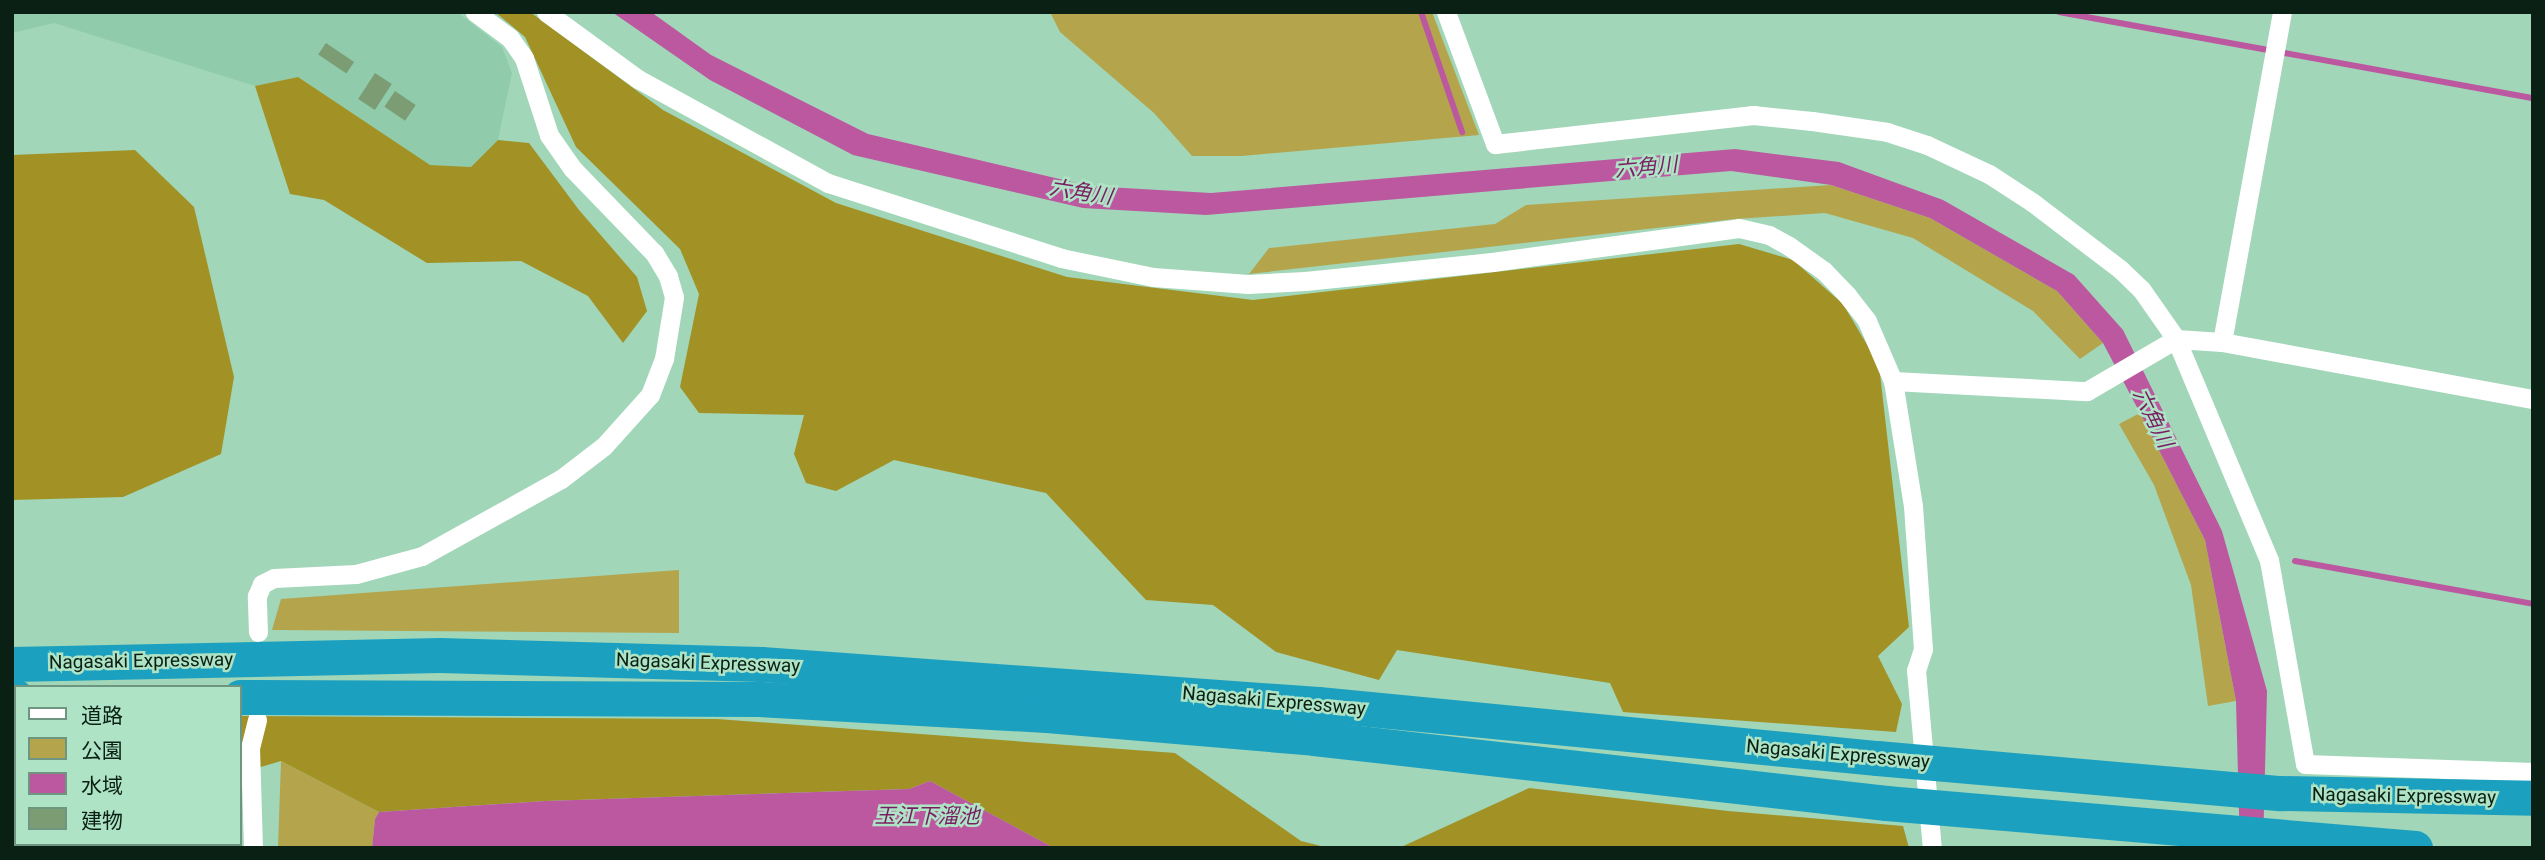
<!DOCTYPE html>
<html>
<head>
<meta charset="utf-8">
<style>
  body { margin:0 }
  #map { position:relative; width:2545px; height:860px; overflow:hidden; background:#a1d6b8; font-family:Roboto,"Noto Sans JP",sans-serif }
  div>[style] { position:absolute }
  .built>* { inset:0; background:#90ccab }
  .green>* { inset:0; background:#b4a54d }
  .forest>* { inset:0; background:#a29125 }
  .water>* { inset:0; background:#bc589f }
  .stream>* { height:6px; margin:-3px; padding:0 3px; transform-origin:3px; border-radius:3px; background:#bc589f }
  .building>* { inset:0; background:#7c9d74; transform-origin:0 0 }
  .street>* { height:19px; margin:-9.5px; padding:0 9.5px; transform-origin:9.5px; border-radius:9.5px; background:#fff }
  .highway>* { height:35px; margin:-17.5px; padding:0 17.5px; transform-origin:17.5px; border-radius:17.5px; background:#1ca0c0 }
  span { translate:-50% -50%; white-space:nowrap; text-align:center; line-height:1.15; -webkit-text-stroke:5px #aee3c5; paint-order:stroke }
  .street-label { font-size:19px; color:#0b2015 }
  .water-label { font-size:21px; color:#7a1e63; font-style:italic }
  .frame { position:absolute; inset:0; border:14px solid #0b2015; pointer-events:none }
  .legend { position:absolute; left:14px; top:685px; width:228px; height:161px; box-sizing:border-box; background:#aee3c5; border:2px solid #6d957f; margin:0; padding:9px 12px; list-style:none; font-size:21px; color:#0b2015 }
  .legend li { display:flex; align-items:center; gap:14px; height:35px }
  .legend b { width:35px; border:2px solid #6d957f }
</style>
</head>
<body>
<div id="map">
  <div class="built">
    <i style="clip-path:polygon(12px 12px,457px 12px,502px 47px,512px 73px,498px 140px,471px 167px,429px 165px,298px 77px,255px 86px,54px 23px,12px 33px)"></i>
  </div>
  <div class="green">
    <i style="clip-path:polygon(1050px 12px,1432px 12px,1479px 135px,1242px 156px,1192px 156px,1154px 113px,1060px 32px)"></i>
    <i style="clip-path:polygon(1831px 185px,1930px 218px,2057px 291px,2103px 343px,2080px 359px,2033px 311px,1913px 238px,1825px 213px,1735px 219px,1249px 274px,1269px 248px,1495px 224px,1526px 205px)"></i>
    <i style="clip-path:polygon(2140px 413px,2205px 540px,2236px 701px,2208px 706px,2191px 585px,2154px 485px,2119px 424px)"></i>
    <i style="clip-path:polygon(679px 570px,679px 633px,272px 630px,281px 599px)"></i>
    <i style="clip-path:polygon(281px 761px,379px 812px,375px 819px,372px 848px,278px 848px)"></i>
    <i style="clip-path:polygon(12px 777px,16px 777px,16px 844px,238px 844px,238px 848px,12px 848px)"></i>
  </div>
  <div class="forest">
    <i style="clip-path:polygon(495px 12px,530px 12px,663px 110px,836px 203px,1067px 277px,1253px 300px,1739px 244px,1793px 260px,1843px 304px,1879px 365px,1909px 627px,1878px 656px,1902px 704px,1896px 732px,1623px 712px,1610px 683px,1397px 650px,1379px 680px,1276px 652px,1213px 605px,1146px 600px,1046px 493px,894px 460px,836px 491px,806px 483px,794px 454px,804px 415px,699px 413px,680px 387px,699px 294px,680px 249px,576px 147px,525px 37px)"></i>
    <i style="clip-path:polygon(298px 77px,430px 165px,471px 167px,498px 140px,529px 143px,579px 210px,637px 277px,647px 311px,623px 343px,588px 296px,521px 261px,427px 263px,324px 200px,290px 194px,255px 86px)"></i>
    <i style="clip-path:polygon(135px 150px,194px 207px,234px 377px,221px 454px,123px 497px,12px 500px,12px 155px)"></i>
    <i style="clip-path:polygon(240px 716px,717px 719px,1175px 753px,1301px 841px,1329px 848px,1054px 848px,930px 781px,909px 789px,545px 801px,379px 812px,281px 761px,240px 773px)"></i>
    <i style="clip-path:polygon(1529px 788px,1728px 811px,1903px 826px,1909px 848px,1399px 848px)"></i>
  </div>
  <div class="water">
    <i style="clip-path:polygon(612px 12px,651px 12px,711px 55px,868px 134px,1089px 186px,1211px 193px,1735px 149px,1839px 162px,1943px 200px,2074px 275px,2123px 330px,2222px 531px,2267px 691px,2263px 848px,2240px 848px,2236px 701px,2205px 540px,2140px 413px,2103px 343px,2057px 291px,1930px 218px,1831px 185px,1731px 171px,1206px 215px,1083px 208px,853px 155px,710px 80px)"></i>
    <i style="clip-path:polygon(930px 781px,1054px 848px,372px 848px,375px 819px,379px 812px,545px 801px,909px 789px)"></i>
  </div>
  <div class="stream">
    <i style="left:1421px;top:12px;width:127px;rotate:71.1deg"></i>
    <i style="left:2059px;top:12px;width:482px;rotate:10.3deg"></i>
    <i style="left:2295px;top:561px;width:242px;rotate:10.2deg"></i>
    <i style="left:22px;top:848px;width:7px;rotate:-34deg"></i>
  </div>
  <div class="building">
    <i style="left:326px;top:43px;width:34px;height:14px;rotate:34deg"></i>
    <i style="left:375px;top:73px;width:20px;height:31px;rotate:33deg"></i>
    <i style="left:395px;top:91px;width:25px;height:19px;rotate:34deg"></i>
  </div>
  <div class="street">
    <i style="left:546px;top:12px;width:114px;rotate:36.1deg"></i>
    <i style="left:638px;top:79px;width:217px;rotate:28.7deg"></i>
    <i style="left:828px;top:183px;width:245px;rotate:17.8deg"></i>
    <i style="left:1061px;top:258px;width:94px;rotate:11.7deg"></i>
    <i style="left:1153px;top:277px;width:95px;rotate:4.2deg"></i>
    <i style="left:1248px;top:284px;width:57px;rotate:-3deg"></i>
    <i style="left:1305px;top:281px;width:188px;rotate:-5.8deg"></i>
    <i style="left:1492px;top:262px;width:249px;rotate:-7.8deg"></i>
    <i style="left:1739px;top:228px;width:31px;rotate:13deg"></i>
    <i style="left:1769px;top:235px;width:23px;rotate:29deg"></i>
    <i style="left:1789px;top:246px;width:43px;rotate:35.5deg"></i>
    <i style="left:1824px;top:271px;width:33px;rotate:46deg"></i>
    <i style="left:1847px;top:295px;width:33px;rotate:52deg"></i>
    <i style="left:1867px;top:321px;width:65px;rotate:66.6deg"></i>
    <i style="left:1893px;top:381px;width:127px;rotate:80.9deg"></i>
    <i style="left:1913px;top:506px;width:143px;rotate:86deg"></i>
    <i style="left:1923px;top:649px;width:22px;rotate:108deg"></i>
    <i style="left:1916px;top:670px;width:179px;rotate:84.9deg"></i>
    <i style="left:1446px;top:12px;width:141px;rotate:69.6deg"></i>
    <i style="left:1495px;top:144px;width:260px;rotate:-6.4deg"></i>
    <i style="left:1753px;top:115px;width:59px;rotate:5.8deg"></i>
    <i style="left:1812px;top:121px;width:76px;rotate:8.3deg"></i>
    <i style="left:1887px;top:132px;width:42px;rotate:18deg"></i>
    <i style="left:1927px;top:145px;width:68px;rotate:25.1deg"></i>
    <i style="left:1989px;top:174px;width:51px;rotate:33.1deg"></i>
    <i style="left:2032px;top:202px;width:111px;rotate:37.3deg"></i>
    <i style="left:2120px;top:269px;width:29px;rotate:44deg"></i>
    <i style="left:2141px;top:289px;width:61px;rotate:55deg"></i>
    <i style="left:2176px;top:339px;width:240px;rotate:67.2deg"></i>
    <i style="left:2269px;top:560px;width:207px;rotate:80deg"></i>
    <i style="left:2305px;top:764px;width:228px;rotate:2deg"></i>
    <i style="left:2222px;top:342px;width:335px;rotate:-79.7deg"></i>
    <i style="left:1893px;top:381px;width:194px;rotate:3deg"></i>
    <i style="left:2087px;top:391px;width:103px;rotate:-30.3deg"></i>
    <i style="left:2176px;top:339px;width:46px;rotate:3.7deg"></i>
    <i style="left:2222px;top:342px;width:316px;rotate:10.4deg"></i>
    <i style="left:258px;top:632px;width:36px;rotate:-92deg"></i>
    <i style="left:257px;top:596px;width:13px;rotate:-67deg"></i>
    <i style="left:262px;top:584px;width:13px;rotate:-27deg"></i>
    <i style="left:274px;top:578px;width:82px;rotate:-2.8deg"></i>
    <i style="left:356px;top:574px;width:68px;rotate:-15.3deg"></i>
    <i style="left:422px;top:556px;width:159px;rotate:-29deg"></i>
    <i style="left:561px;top:479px;width:54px;rotate:-37.5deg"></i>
    <i style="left:604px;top:446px;width:69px;rotate:-48deg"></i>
    <i style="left:650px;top:395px;width:39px;rotate:-69deg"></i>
    <i style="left:664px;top:359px;width:63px;rotate:-80.8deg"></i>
    <i style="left:674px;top:297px;width:22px;rotate:-106deg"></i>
    <i style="left:668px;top:276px;width:27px;rotate:-121deg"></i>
    <i style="left:654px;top:253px;width:118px;rotate:-134deg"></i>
    <i style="left:572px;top:168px;width:40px;rotate:-124.9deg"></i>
    <i style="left:549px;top:135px;width:81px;rotate:-108deg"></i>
    <i style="left:524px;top:58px;width:24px;rotate:-125deg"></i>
    <i style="left:510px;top:38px;width:44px;rotate:-143.4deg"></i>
    <i style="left:12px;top:748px;width:4px"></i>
    <i style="left:253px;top:848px;width:100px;rotate:-91.7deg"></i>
    <i style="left:250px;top:748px;width:29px;rotate:-76deg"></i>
  </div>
  <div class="highway">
    <i style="left:12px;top:664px;width:428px;rotate:-1.2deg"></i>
    <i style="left:440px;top:655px;width:321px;rotate:1.6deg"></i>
    <i style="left:761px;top:664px;width:558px;rotate:4.11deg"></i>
    <i style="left:1318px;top:704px;width:562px;rotate:5.52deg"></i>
    <i style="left:1877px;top:758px;width:405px;rotate:5deg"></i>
    <i style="left:2280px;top:793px;width:253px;rotate:1.1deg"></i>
    <i style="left:12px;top:697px;width:4px"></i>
    <i style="left:240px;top:697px;width:519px;rotate:0.22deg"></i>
    <i style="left:759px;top:699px;width:288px;rotate:3.2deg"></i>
    <i style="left:1047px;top:715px;width:268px;rotate:4.9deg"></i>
    <i style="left:1314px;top:738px;width:576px;rotate:6.48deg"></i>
    <i style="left:1886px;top:803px;width:531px;rotate:4.86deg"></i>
  </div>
  <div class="street-label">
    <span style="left:141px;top:661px;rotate:-1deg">Nagasaki Expressway</span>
    <span style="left:708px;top:663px;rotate:2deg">Nagasaki Expressway</span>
    <span style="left:1274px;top:701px;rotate:5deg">Nagasaki Expressway</span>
    <span style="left:1838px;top:754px;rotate:5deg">Nagasaki Expressway</span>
    <span style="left:2404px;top:796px;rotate:1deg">Nagasaki Expressway</span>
  </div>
  <div class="water-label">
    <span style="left:1646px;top:167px;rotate:-5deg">六角川</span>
    <span style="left:1081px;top:192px;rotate:9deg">六角川</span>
    <span style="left:2153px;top:418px;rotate:64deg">六角川</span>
    <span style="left:927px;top:816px">玉江下溜池</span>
  </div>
  <div class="frame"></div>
  <ul class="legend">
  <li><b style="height:9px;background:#fff"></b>道路</li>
  <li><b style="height:19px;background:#b4a54d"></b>公園</li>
  <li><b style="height:19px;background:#bc589f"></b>水域</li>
  <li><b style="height:19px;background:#7c9d74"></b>建物</li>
  </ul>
</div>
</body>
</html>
